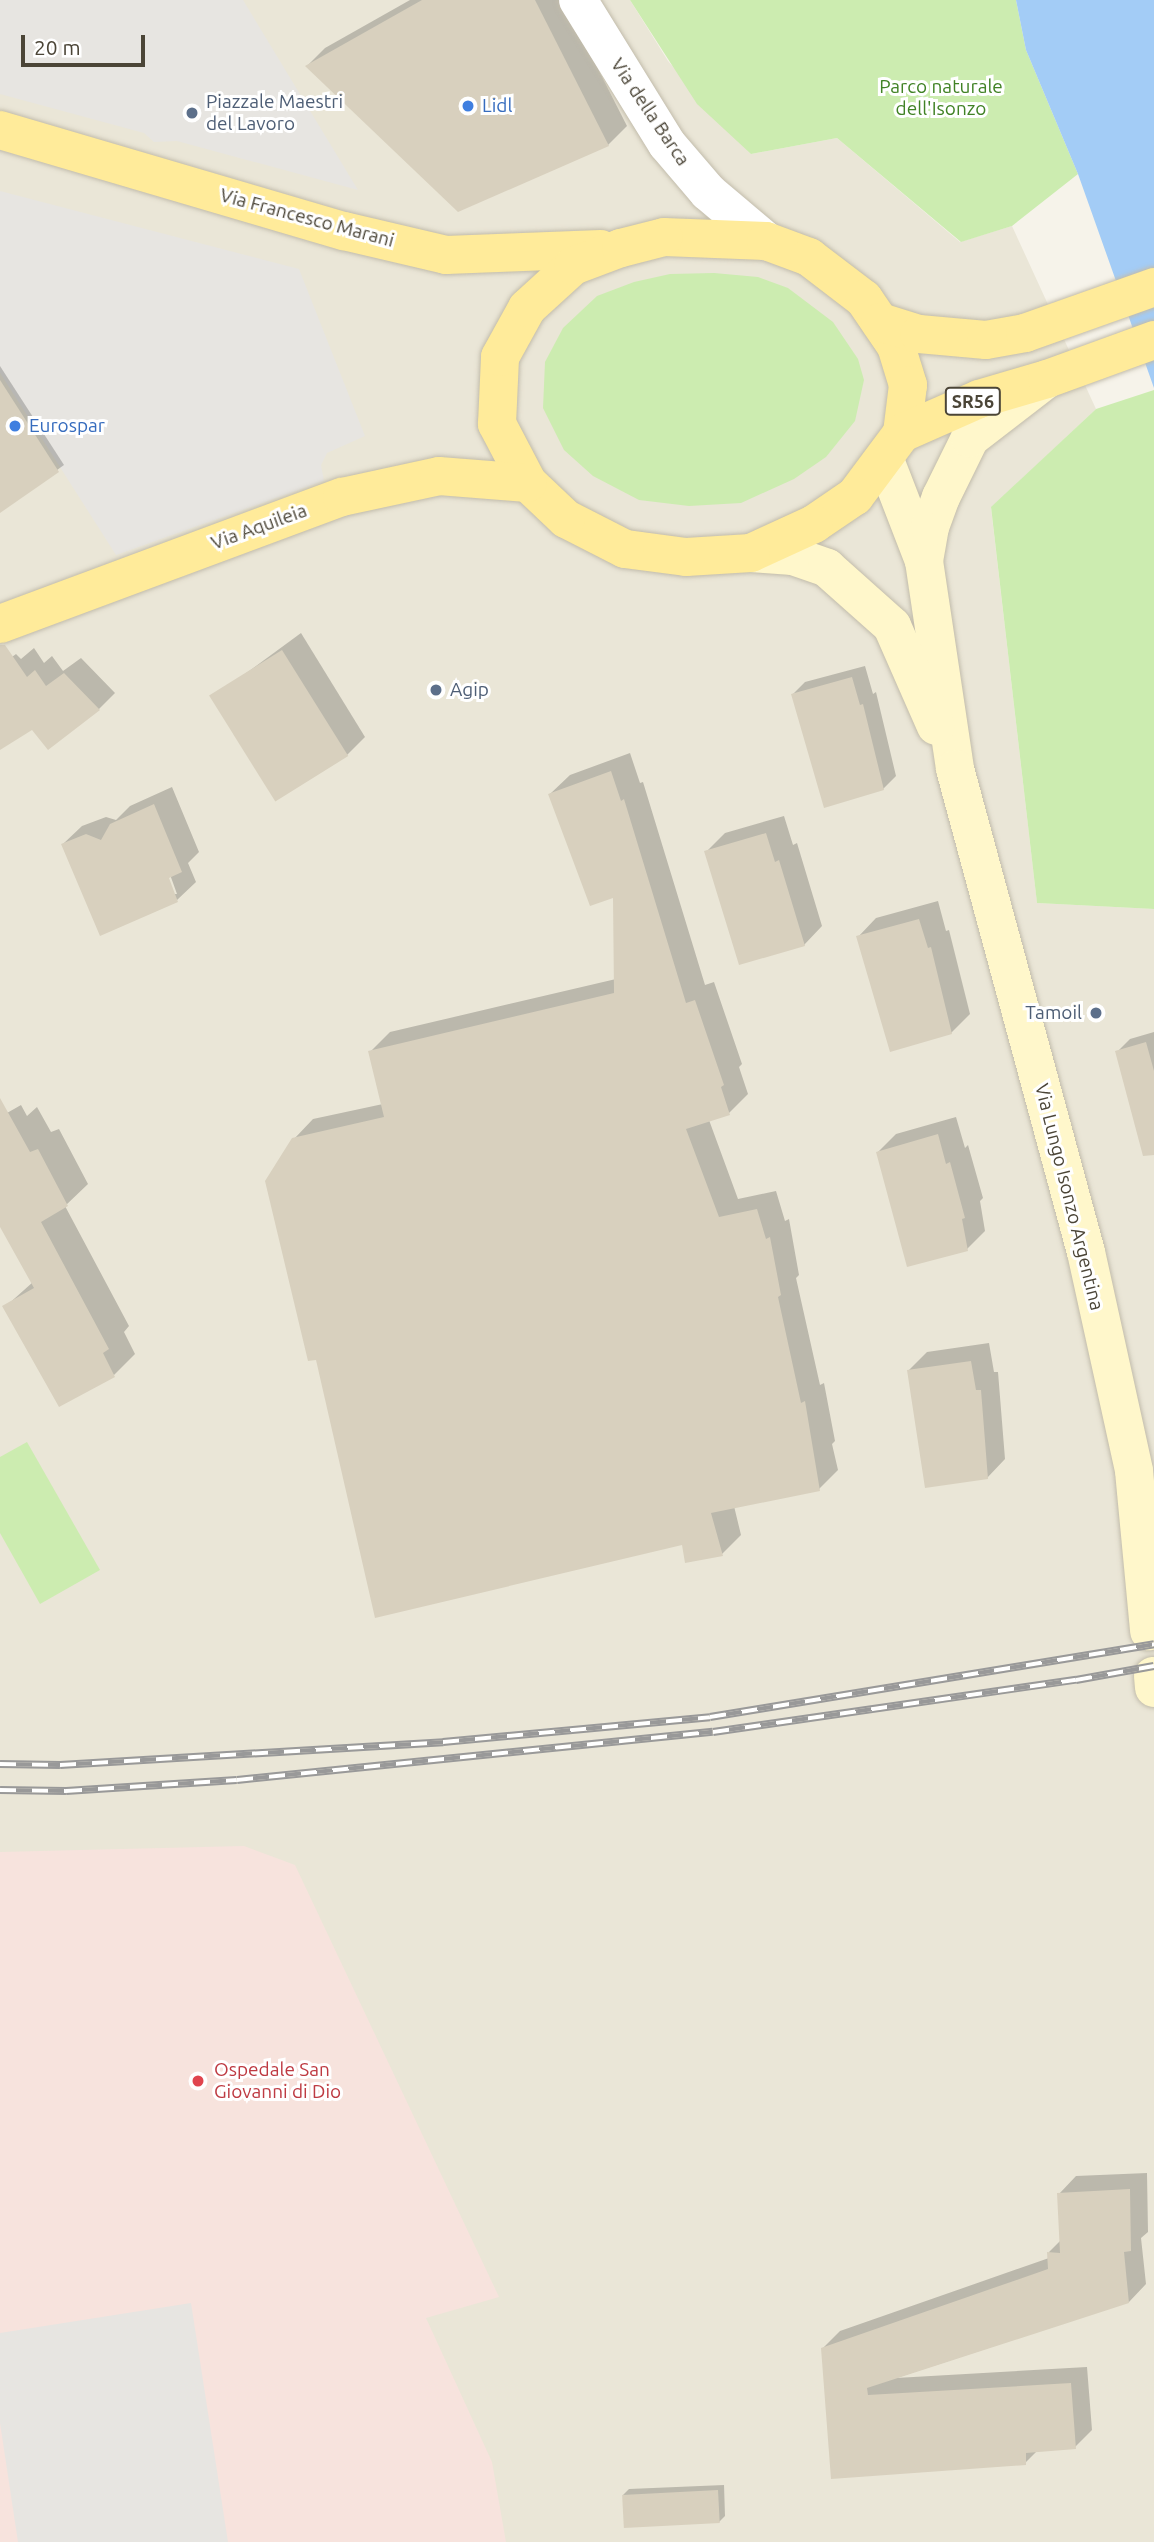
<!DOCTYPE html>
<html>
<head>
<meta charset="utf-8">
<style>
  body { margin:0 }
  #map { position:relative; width:1154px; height:2542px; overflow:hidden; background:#f6f3ea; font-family:Ubuntu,sans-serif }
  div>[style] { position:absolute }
  .residential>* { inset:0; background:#eae6d7 }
  .medical>* { inset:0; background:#f7e3dd }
  .green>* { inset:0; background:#ccecb0 }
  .parking>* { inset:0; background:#e7e5e1 }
  .water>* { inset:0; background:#a3ccf6 }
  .shadow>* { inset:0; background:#0003 }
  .building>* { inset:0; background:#d8d0be; transform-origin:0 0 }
  .roads { filter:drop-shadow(0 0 2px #c2bcab) drop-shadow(0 0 2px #c2bcab) }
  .minor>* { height:38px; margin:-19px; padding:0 19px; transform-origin:19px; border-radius:19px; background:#fff }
  .secondary>* { height:38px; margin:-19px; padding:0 19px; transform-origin:19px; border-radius:19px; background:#fff7cb }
  .primary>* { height:38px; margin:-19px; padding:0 19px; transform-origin:19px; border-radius:19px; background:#ffeb9a }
  .rail>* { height:8px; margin-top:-4px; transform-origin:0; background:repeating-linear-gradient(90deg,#fff 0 16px,#999 0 32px); box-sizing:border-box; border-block:2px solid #999 }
  .dots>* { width:19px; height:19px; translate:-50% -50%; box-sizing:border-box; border:4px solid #fff; border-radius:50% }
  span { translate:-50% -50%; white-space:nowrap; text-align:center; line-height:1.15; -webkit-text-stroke:6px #fff; paint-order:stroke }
  .shield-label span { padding:2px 5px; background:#fff; border:2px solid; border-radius:5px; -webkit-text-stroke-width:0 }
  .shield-label { font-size:18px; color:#4b4537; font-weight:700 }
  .park-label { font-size:19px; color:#408225 }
  .service-label { font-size:19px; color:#4e5e75 }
  .left { translate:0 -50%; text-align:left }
  .right { translate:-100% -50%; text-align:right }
  .shop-label { font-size:19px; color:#366cbe }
  .street-label { font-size:19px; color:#4b4537 }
  .health-label { font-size:19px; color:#be3a42 }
  .scale { position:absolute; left:21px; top:35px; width:124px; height:32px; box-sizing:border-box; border:4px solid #4b4537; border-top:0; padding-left:9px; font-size:21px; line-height:24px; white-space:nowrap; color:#4b4537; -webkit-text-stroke:5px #fff; paint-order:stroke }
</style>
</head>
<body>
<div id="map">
  <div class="residential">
    <i style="clip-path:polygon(0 0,630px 0,668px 61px,751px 154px,837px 138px,960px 242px,1012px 226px,1096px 409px,991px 508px,1037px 903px,1154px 909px,1154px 2542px,0 2542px)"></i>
  </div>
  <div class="medical">
    <i style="clip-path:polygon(244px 1846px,295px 1865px,499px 2297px,426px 2318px,492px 2462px,506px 2542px,0 2542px,0 1852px)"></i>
  </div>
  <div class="green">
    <i style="clip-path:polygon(630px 0,1016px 0,1026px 50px,1078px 174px,1012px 226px,961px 242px,837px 138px,751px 154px,697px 104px)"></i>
    <i style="clip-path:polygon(714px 273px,758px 277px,788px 288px,833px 322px,858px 359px,864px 380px,855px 421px,826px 457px,794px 479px,741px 503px,689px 506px,639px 500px,593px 476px,564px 450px,543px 408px,545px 362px,563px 328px,597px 296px,634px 282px,670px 274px)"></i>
    <i style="clip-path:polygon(1154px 390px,1154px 909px,1037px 903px,991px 507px,1096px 409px)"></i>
    <i style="clip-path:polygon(27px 1442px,100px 1570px,40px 1604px,0 1533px,0 1457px)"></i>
  </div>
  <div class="parking">
    <i style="clip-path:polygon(0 0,243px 0,358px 190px,177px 141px,154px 142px,144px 133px,0 94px)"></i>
    <i style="clip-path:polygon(0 191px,299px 269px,365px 436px,327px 453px,321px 465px,324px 481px,116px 555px,0 373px)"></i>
    <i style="clip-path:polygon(191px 2303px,228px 2542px,18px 2542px,0 2423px,0 2333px)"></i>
  </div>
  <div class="water">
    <i style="clip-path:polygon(1016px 0,1154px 0,1154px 388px,1078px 174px,1026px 50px)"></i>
  </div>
  <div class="shadow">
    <i style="clip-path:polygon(410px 0,563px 0,627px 126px,608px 145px,458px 210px,307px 66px,325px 48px)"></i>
    <i style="clip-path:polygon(0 366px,64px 465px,0 511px)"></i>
    <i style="clip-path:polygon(301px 633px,365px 737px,347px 755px,215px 701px,233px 683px)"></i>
    <i style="clip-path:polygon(34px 648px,44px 663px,52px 656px,63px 671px,81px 658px,115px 693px,99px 709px,32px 728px,0 748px,0 666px,16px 654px,21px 659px)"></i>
    <i style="clip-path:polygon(865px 666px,873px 694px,876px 692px,896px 776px,883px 789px,793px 694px,805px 682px)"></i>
    <i style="clip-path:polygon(630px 753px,640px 783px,643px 782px,705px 985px,714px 982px,742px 1064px,739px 1067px,748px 1094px,729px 1113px,709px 1120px,738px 1199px,776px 1191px,785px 1221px,789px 1219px,799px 1275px,796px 1278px,820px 1385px,824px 1383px,835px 1441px,832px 1444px,838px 1470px,819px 1489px,734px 1506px,741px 1535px,722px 1554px,683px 1543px,294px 1139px,313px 1119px,383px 1104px,370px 1052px,390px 1032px,616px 979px,614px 896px,550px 794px,570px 775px)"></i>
    <i style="clip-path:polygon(evenodd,172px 787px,199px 852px,188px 863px,196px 882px,177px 900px,63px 844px,82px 826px,106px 817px,116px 820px,130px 806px,172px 787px,168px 869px,177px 894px,173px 894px,164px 870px,168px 869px)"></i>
    <i style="clip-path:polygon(784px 816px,793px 845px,797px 843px,822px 926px,804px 945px,706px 852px,725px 833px)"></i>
    <i style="clip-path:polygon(938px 901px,946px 931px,949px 930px,970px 1014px,951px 1033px,858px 937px,876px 918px)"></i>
    <i style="clip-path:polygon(1154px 1032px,1154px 1104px,1117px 1052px,1130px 1039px)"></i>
    <i style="clip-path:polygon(21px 1105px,27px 1116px,37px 1107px,51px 1132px,59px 1129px,88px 1184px,65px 1206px,129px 1326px,124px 1332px,135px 1354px,114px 1375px,5px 1307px,33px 1282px,0 1224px,0 1117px)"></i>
    <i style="clip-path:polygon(956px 1117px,965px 1148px,968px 1145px,983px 1198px,980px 1201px,985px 1231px,967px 1249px,878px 1152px,896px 1134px)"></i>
    <i style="clip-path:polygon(989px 1343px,994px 1372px,998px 1372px,1005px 1459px,987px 1478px,909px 1370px,927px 1352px)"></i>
    <i style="clip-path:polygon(1147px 2173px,1148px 2232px,1141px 2238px,1146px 2284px,1129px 2302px,896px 2378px,1087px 2367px,1092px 2430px,1075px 2447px,1037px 2451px,1025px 2463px,832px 2477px,823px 2348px,840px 2331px,1049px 2258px,1049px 2252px,1061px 2240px,1059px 2194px,1076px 2176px)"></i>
    <i style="clip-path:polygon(724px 2485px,725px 2516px,719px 2522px,623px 2495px,629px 2489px)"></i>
  </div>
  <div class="building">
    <i style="clip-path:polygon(422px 0,535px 0,609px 146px,458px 212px,305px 66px)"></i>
    <i style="clip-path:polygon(0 380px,59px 472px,0 513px)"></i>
    <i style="clip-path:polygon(0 645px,5px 645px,27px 677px,35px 670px,46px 686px,64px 673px,100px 710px,48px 750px,32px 730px,0 750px)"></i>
    <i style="left:282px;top:650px;width:125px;height:86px;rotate:58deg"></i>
    <i style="clip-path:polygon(852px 677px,860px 705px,863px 704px,884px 790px,824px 808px,791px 694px)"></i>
    <i style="clip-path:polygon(611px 771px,621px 801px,624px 799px,686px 1003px,695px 1000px,724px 1085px,721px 1087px,730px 1115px,686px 1129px,719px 1217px,757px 1209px,766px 1239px,770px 1237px,781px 1295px,778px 1297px,801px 1403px,805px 1401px,820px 1491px,711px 1513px,723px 1556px,685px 1563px,682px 1545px,375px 1618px,316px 1360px,308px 1361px,265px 1181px,292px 1138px,384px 1117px,368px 1051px,614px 993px,613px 898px,590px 906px,548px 794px)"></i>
    <i style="clip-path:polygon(154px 804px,182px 872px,169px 878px,178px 902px,100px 936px,61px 844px,86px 834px,101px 840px,110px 824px)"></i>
    <i style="clip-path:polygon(766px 833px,775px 862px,779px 860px,805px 946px,739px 965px,704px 851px)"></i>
    <i style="clip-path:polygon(919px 919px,928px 948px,931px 947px,952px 1034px,890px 1052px,856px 936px)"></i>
    <i style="clip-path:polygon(1146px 1042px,1154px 1071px,1154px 1155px,1143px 1156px,1115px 1051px)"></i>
    <i style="clip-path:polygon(0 1098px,30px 1152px,38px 1149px,68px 1206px,41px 1222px,109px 1349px,103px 1353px,115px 1377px,59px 1407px,2px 1306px,34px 1288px,0 1227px)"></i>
    <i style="clip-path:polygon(938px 1134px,946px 1164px,950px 1162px,965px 1218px,962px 1219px,968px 1251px,907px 1267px,876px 1152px)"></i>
    <i style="clip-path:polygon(971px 1361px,976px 1390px,981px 1390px,988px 1479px,925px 1488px,907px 1370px)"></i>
    <i style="clip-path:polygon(1130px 2189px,1131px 2251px,1124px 2252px,1129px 2303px,867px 2388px,868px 2395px,1071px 2383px,1076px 2449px,1026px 2453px,1026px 2465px,831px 2479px,821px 2348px,1048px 2269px,1047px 2252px,1060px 2253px,1057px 2193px)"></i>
    <i style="left:718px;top:2490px;width:33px;height:96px;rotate:87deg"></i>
  </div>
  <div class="roads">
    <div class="minor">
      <i style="left:578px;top:0;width:169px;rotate:58.3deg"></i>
      <i style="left:667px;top:144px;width:63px;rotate:49.5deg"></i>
      <i style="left:708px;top:192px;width:76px;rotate:40.2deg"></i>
    </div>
    <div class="secondary">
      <i style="left:885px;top:460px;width:108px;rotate:68.9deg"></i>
      <i style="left:924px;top:561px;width:210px;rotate:81.5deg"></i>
      <i style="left:955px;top:769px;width:500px;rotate:74.83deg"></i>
      <i style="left:1086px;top:1252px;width:224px;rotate:77.6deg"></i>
      <i style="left:1134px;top:1471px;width:161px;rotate:84.6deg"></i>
      <i style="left:751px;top:553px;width:42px;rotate:4.1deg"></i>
      <i style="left:793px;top:556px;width:36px;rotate:19deg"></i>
      <i style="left:827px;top:568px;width:87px;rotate:41.7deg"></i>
      <i style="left:892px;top:626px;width:109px;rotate:66.3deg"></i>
      <i style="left:924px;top:561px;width:35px;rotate:-80deg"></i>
      <i style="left:930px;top:527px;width:32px;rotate:-70deg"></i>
      <i style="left:941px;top:497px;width:66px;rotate:-63.8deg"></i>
      <i style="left:970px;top:438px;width:93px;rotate:-37.6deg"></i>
      <i style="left:1153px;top:1676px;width:12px;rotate:85deg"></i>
    </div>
    <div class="primary">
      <i style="left:0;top:130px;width:359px;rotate:16.4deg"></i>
      <i style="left:344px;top:231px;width:105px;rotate:13.2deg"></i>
      <i style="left:446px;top:255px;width:155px;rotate:-2.2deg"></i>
      <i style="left:664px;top:237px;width:102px;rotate:2.2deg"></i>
      <i style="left:766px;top:241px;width:46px;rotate:20.4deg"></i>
      <i style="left:809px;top:257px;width:69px;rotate:37.4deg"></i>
      <i style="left:864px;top:299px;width:57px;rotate:55.8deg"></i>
      <i style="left:896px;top:346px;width:41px;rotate:72.9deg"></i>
      <i style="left:908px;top:385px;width:48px;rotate:97.1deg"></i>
      <i style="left:902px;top:433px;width:79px;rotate:126.7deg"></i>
      <i style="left:855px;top:496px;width:50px;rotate:145.7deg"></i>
      <i style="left:814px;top:524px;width:69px;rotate:155.3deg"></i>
      <i style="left:751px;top:553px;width:65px;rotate:176.5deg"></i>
      <i style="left:686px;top:557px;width:62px;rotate:-172.5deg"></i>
      <i style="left:625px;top:549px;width:66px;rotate:-153deg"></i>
      <i style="left:566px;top:519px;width:52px;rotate:-136.5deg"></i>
      <i style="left:528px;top:483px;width:67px;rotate:-117.7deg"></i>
      <i style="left:497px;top:424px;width:67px;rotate:-87.4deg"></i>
      <i style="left:500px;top:357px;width:56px;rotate:-61.1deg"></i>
      <i style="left:527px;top:308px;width:62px;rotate:-42.4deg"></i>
      <i style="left:573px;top:266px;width:51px;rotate:-20.6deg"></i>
      <i style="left:621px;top:248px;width:44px;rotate:-14.3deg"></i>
      <i style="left:880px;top:322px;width:41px;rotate:17.1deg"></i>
      <i style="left:919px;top:334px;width:67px;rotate:5.1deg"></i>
      <i style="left:986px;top:340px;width:40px;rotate:-10deg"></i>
      <i style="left:1025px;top:333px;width:137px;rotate:-19.6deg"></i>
      <i style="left:902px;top:433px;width:84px;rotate:-23.8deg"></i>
      <i style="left:979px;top:399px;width:71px;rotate:-16.4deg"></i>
      <i style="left:1047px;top:379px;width:114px;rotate:-20deg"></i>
      <i style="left:0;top:624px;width:365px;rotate:-20.4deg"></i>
      <i style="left:342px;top:497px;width:99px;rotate:-12.2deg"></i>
      <i style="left:439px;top:476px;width:89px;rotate:4.5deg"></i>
    </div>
  </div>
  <div class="rail">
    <i style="left:0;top:1764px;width:60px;rotate:1deg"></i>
    <i style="left:60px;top:1765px;width:384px;rotate:-3.4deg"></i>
    <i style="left:443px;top:1742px;width:268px;rotate:-5.3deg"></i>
    <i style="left:710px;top:1717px;width:450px;rotate:-9.3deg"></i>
    <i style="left:0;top:1790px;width:66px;rotate:0.9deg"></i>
    <i style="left:66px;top:1791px;width:171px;rotate:-3.7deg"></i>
    <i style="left:237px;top:1780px;width:478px;rotate:-5.8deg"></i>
    <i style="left:713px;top:1732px;width:367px;rotate:-8.2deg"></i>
    <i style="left:1076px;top:1680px;width:79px;rotate:-10.2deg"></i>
  </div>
  <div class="dots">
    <i style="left:468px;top:106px;background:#3f7fe0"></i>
    <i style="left:192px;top:113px;background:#5c6f8a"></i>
    <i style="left:15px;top:426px;background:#3f7fe0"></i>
    <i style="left:436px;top:690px;background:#5c6f8a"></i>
    <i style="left:1096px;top:1013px;background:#5c6f8a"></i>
    <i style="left:198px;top:2081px;background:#e0444e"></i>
  </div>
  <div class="shield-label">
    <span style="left:973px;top:401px">SR56</span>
  </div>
  <div class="park-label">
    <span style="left:941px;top:98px">Parco naturale<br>dell'Isonzo</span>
  </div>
  <div class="service-label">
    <span class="left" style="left:206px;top:113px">Piazzale Maestri<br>del Lavoro</span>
    <span class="left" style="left:450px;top:690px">Agip</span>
    <span class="right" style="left:1082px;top:1013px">Tamoil</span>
  </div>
  <div class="shop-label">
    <span class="left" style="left:482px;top:106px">Lidl</span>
    <span class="left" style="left:29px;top:426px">Eurospar</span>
  </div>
  <div class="street-label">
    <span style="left:650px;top:112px;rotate:56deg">Via della Barca</span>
    <span style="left:307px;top:218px;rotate:15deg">Via Francesco Marani</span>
    <span style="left:259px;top:527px;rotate:-20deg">Via Aquileia</span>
    <span style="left:1069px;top:1197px;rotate:76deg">Via Lungo Isonzo Argentina</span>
  </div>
  <div class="health-label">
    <span class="left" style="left:214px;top:2081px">Ospedale San<br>Giovanni di Dio</span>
  </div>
  <div class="scale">20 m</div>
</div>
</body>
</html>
